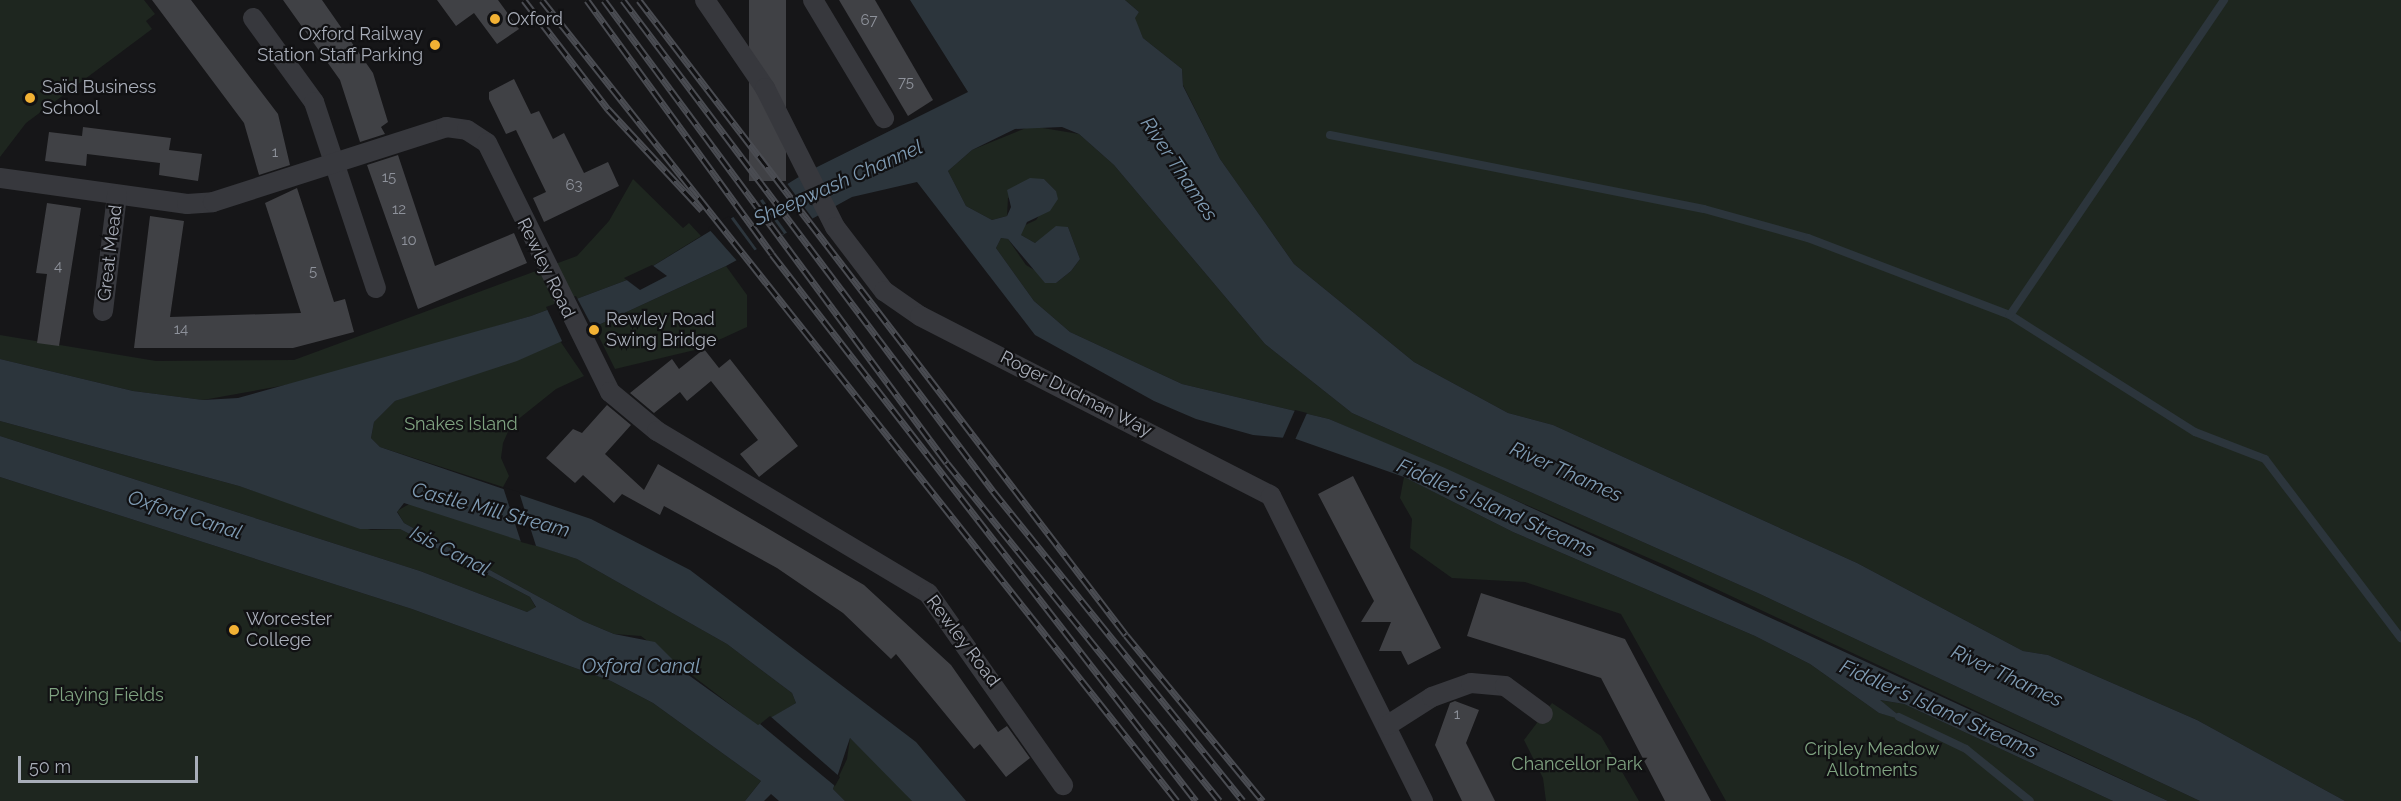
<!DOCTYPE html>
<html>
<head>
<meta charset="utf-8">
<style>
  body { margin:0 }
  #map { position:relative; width:2401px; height:801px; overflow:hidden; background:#161618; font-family:Raleway,sans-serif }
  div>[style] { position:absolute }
  .green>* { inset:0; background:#1e261f }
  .water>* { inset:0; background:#2c353c }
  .pier>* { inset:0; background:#161618; transform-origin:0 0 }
  .stream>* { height:8px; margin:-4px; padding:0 4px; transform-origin:4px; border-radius:4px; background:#2c353c }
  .building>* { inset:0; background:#404145; transform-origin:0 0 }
  .minor>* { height:20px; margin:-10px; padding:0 10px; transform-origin:10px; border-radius:10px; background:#37383d }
  .rail>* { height:7px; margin-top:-3.5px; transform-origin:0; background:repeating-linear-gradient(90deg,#111113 0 14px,#4a4c52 0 28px); box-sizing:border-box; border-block:2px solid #4a4c52 }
  .dots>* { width:16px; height:16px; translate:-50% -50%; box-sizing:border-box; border:3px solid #111113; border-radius:50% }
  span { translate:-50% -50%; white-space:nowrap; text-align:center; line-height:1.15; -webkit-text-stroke:4.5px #111113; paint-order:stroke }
  .number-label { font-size:15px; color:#8e929b }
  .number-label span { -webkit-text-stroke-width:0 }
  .poi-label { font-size:18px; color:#a8adb8 }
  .left { translate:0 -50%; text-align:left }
  .right { translate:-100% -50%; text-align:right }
  .street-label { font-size:18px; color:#a8adb8 }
  .park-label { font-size:18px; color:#7fa381 }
  .water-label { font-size:20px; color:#7f9bb3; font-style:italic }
  .scale { position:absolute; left:18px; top:756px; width:180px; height:27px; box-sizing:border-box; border:3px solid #a8adb8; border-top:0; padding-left:8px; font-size:18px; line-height:21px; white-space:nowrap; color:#a8adb8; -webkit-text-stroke:4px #111113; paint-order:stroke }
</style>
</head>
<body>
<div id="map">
  <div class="green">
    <i style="clip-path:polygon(0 0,144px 0,155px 14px,146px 21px,152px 29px,26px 123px,0 157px)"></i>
    <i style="clip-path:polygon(1125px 0,2401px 0,2401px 801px,2345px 801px,2197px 720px,2048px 655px,2023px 651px,1857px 563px,1553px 425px,1508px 413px,1414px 362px,1294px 264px,1220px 159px,1183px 85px,1182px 69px,1143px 38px,1134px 18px,1139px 12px)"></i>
    <i style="clip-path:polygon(1031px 126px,1079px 134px,1114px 165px,1265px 344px,1352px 413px,1760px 594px,2200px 801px,2168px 801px,1667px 566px,1329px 419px,1182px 384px,1070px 332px,1034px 301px,996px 248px,1001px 238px,1008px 239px,1026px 265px,1056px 283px,1071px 271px,1080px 259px,1068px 227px,1035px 243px,1021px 235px,1021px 227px,1036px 220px,1056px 191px,1044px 179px,1008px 198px,1007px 216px,992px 220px,966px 206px,948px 171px,972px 150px)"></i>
    <i style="clip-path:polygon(633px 179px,683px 228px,689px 223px,701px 236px,635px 277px,531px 316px,319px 379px,203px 400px,133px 391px,0 359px,0 335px,156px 361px,294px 360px,577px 256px,609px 221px)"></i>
    <i style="clip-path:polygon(726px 266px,747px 295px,747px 327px,699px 349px,615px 369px,594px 327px)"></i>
    <i style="clip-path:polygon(560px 341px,584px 376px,556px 389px,511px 425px,503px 443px,501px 458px,509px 476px,503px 487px,380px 447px,371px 438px,374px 422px,395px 401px)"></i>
    <i style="clip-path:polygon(0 421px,239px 486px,371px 530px,400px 529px,530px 597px,536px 608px,527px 612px,420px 571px,0 436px)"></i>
    <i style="clip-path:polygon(0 477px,412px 609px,611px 681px,653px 703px,761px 781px,745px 801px,0 801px)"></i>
    <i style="clip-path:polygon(1404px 477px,1513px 532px,1755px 636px,1810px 664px,1879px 713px,1904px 719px,1879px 700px,1904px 704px,2113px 801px,1726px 801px,1621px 614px,1525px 582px,1452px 578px,1410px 548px,1412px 519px,1400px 498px)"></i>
    <i style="clip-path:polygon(411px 503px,577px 559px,727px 644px,792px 693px,796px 703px,758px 726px,641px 636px,614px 634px,583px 621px,404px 523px,397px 511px)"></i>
    <i style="clip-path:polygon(1552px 703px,1601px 736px,1639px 801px,1546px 801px,1543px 778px,1524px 740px)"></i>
    <i style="clip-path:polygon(850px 738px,896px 783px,912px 801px,845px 801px,833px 789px,847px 759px)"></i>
  </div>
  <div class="water">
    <i style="clip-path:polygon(evenodd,910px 0,1125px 0,1139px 12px,1135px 18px,1143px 38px,1182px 69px,1183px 86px,1220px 159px,1294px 264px,1414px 362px,1508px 413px,1553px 425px,1857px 563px,2023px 651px,2048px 655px,2197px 720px,2345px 801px,2200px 801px,1760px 594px,1352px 413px,1265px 344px,1114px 165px,1079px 134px,1062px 127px,1015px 129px,972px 150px,948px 171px,966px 206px,992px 220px,1007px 216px,1011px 207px,1007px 190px,1030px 178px,1044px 179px,1056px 191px,1058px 199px,1050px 211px,1027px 222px,1021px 235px,1035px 243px,1056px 226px,1068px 227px,1080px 259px,1071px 271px,1056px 283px,1045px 283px,1008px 239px,1001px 238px,996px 248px,1034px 301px,1070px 332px,1182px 384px,1329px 419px,1445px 468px,2168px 801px,2113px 801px,1904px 704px,1880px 700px,1906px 721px,1879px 713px,1810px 664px,1755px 636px,1513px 532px,1404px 477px,1296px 439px,1253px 435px,1196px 419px,1154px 401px,1035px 335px,917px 182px,852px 197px,726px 266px,594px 327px,517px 361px,395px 401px,374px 422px,371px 438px,380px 447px,591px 519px,690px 570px,916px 742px,966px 801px,912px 801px,850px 738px,833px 789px,845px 801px,779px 801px,771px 794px,764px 801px,745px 801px,761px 781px,653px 703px,611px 681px,412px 609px,0 477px,0 436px,420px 571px,527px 612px,536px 607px,530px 597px,400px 529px,360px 529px,239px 486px,0 421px,0 359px,133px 391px,203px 400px,238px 398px,531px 316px,635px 277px,807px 172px,968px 92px,910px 0,404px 503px,577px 559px,727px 644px,792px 693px,796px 703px,758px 725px,687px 674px,655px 642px,614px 634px,583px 621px,404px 523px,397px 512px,404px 503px)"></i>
  </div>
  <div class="pier">
    <i style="left:786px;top:182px;width:46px;height:29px;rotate:54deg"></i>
    <i style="left:758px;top:198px;width:44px;height:31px;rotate:54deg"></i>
    <i style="clip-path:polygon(729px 216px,755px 251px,738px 262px,708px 228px)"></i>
    <i style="clip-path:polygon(652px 265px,667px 276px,640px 290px,624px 278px)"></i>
    <i style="clip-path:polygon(576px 296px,594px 330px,563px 343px,546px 307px)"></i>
    <i style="clip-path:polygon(1295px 410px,1307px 413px,1294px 442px,1281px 442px)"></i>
    <i style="clip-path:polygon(503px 487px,519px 492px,536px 546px,521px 542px)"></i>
    <i style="clip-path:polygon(770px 716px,840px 777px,835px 786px,760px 724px)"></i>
  </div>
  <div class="stream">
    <i style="left:1330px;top:135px;width:381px;rotate:11.2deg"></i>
    <i style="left:1704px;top:209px;width:108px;rotate:15.6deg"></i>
    <i style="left:1808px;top:238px;width:216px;rotate:20.9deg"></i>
    <i style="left:2010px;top:315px;width:219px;rotate:32.3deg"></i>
    <i style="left:2195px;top:432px;width:75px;rotate:21.1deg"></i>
    <i style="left:2265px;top:459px;width:225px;rotate:52.8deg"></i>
    <i style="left:2010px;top:315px;width:381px;rotate:-55.8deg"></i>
    <i style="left:1899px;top:717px;width:74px;rotate:25.5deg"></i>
    <i style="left:1966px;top:749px;width:82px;rotate:39.1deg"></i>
  </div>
  <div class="building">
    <i style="clip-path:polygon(152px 0,191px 0,278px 114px,290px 165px,259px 175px,244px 123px)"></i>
    <i style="clip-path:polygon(283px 0,322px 0,373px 73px,388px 122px,381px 127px,385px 134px,360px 142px,340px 80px)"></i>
    <i style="clip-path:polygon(437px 0,498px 0,519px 29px,497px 44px,474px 13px,456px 26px)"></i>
    <i style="left:749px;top:0;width:37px;height:181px"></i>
    <i style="clip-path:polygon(839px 0,875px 0,933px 100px,908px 116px)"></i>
    <i style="clip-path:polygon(514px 79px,531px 114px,539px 111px,553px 139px,564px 133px,584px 173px,608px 162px,619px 186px,544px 222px,533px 198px,546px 192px,516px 130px,506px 134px,489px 99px,489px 92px)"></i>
    <i style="clip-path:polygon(83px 127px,171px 138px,169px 150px,202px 154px,198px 181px,159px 175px,160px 163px,87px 154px,86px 166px,45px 161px,49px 132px,82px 136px)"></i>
    <i style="clip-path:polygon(398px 155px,435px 266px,514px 233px,527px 263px,418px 309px,367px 165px)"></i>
    <i style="clip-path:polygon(297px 188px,334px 302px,345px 299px,354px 332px,293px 348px,134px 348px,150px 216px,184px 221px,170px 317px,301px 313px,265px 203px)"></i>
    <i style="clip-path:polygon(47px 203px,81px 208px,59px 346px,37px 343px,47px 274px,36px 273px)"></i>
    <i style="clip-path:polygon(704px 349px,719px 368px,730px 359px,798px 446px,759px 477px,740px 454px,758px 440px,711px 381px,687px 401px,680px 392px,654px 413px,630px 393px,672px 359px,679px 369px)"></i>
    <i style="clip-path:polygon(607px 405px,631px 425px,605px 454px,644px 490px,658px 464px,864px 585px,951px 665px,998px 732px,1007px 726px,1030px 758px,1006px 777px,980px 744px,974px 749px,896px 654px,891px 659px,843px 613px,777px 568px,664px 506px,660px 515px,622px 494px,614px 503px,583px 475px,575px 483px,546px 458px,573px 429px,582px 433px)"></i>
    <i style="clip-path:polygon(1353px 476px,1441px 648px,1408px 665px,1401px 651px,1379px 651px,1391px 622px,1361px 622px,1374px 601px,1318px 494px)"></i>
    <i style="clip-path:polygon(1481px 593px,1625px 639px,1711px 801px,1665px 801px,1601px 678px,1467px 636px)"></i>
    <i style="clip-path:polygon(1455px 701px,1479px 710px,1466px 743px,1495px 801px,1462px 801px,1435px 745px,1450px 703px)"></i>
  </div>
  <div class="minor">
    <i style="left:705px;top:0;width:107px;rotate:55.7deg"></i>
    <i style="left:765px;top:88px;width:156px;rotate:63.3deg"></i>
    <i style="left:835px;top:227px;width:81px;rotate:52.6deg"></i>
    <i style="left:884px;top:291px;width:44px;rotate:34.8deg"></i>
    <i style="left:920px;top:316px;width:394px;rotate:27.1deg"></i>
    <i style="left:1271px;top:496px;width:341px;rotate:63.5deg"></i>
    <i style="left:813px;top:0;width:138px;rotate:59deg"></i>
    <i style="left:253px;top:18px;width:104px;rotate:54deg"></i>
    <i style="left:314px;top:102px;width:196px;rotate:71.6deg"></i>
    <i style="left:0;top:178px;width:189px;rotate:7.9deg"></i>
    <i style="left:187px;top:204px;width:26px;rotate:-4deg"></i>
    <i style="left:213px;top:202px;width:245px;rotate:-17.8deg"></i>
    <i style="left:446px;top:127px;width:21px;rotate:8deg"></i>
    <i style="left:467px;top:130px;width:24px;rotate:33deg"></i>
    <i style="left:487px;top:143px;width:278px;rotate:63.7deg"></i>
    <i style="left:610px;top:392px;width:61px;rotate:39.7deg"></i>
    <i style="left:657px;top:431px;width:316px;rotate:30.9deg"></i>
    <i style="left:928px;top:593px;width:235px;rotate:54.9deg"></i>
    <i style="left:103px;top:311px;width:117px;rotate:-83.1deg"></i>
    <i style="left:1388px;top:725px;width:52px;rotate:-32.5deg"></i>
    <i style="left:1432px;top:697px;width:41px;rotate:-19.7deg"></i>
    <i style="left:1471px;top:683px;width:34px;rotate:5deg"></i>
    <i style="left:1505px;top:686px;width:47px;rotate:36.4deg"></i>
  </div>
  <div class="rail">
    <i style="left:524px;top:0;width:138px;rotate:52.4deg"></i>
    <i style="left:608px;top:109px;width:138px;rotate:47.1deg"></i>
    <i style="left:542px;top:0;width:1022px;rotate:51.59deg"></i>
    <i style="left:587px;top:0;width:314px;rotate:53.9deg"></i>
    <i style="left:772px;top:254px;width:692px;rotate:52.22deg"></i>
    <i style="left:604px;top:0;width:576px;rotate:53.47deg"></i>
    <i style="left:947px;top:463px;width:434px;rotate:51.1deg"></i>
    <i style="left:623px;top:0;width:615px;rotate:53deg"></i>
    <i style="left:993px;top:491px;width:398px;rotate:51.1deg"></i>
    <i style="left:639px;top:0;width:800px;rotate:52.51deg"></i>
    <i style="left:1126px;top:635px;width:215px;rotate:50.5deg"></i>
  </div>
  <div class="dots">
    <i style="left:495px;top:19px;background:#f2b134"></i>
    <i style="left:435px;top:45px;background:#f2b134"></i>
    <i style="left:30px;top:98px;background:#f2b134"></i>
    <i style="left:594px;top:330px;background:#f2b134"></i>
    <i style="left:234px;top:630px;background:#f2b134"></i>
  </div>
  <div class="number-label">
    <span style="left:869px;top:21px">67</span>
    <span style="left:906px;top:83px">75</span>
    <span style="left:275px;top:153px">1</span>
    <span style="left:389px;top:178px">15</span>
    <span style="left:574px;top:186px">63</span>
    <span style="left:399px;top:210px">12</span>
    <span style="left:409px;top:241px">10</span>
    <span style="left:58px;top:267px">4</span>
    <span style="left:313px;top:272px">5</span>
    <span style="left:181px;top:330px">14</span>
    <span style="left:1457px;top:715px">1</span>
  </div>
  <div class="poi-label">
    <span class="left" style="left:507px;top:19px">Oxford</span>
    <span class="right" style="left:423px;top:45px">Oxford Railway<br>Station Staff Parking</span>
    <span class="left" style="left:42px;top:98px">Saïd Business<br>School</span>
    <span class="left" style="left:606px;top:330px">Rewley Road<br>Swing Bridge</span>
    <span class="left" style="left:246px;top:630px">Worcester<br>College</span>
  </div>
  <div class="street-label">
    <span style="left:110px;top:253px;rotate:-83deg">Great Mead</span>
    <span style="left:546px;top:268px;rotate:64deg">Rewley Road</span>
    <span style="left:1076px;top:394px;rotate:27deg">Roger Dudman Way</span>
    <span style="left:963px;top:641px;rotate:53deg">Rewley Road</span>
  </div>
  <div class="park-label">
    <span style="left:461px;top:424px">Snakes Island</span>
    <span style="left:106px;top:695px">Playing Fields</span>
    <span style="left:1872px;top:760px">Cripley Meadow<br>Allotments</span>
    <span style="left:1577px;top:764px">Chancellor Park</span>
  </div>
  <div class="water-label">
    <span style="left:1179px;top:169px;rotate:56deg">River Thames</span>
    <span style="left:838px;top:183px;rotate:-24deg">Sheepwash Channel</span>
    <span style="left:1566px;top:472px;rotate:24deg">River Thames</span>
    <span style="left:1496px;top:508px;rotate:24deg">Fiddler's Island Streams</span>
    <span style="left:491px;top:510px;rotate:15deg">Castle Mill Stream</span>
    <span style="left:185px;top:515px;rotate:18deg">Oxford Canal</span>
    <span style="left:450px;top:551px;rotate:27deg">Isis Canal</span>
    <span style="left:641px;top:666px">Oxford Canal</span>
    <span style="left:2007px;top:676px;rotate:25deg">River Thames</span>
    <span style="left:1939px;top:709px;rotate:24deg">Fiddler's Island Streams</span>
  </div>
  <div class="scale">50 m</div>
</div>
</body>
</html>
